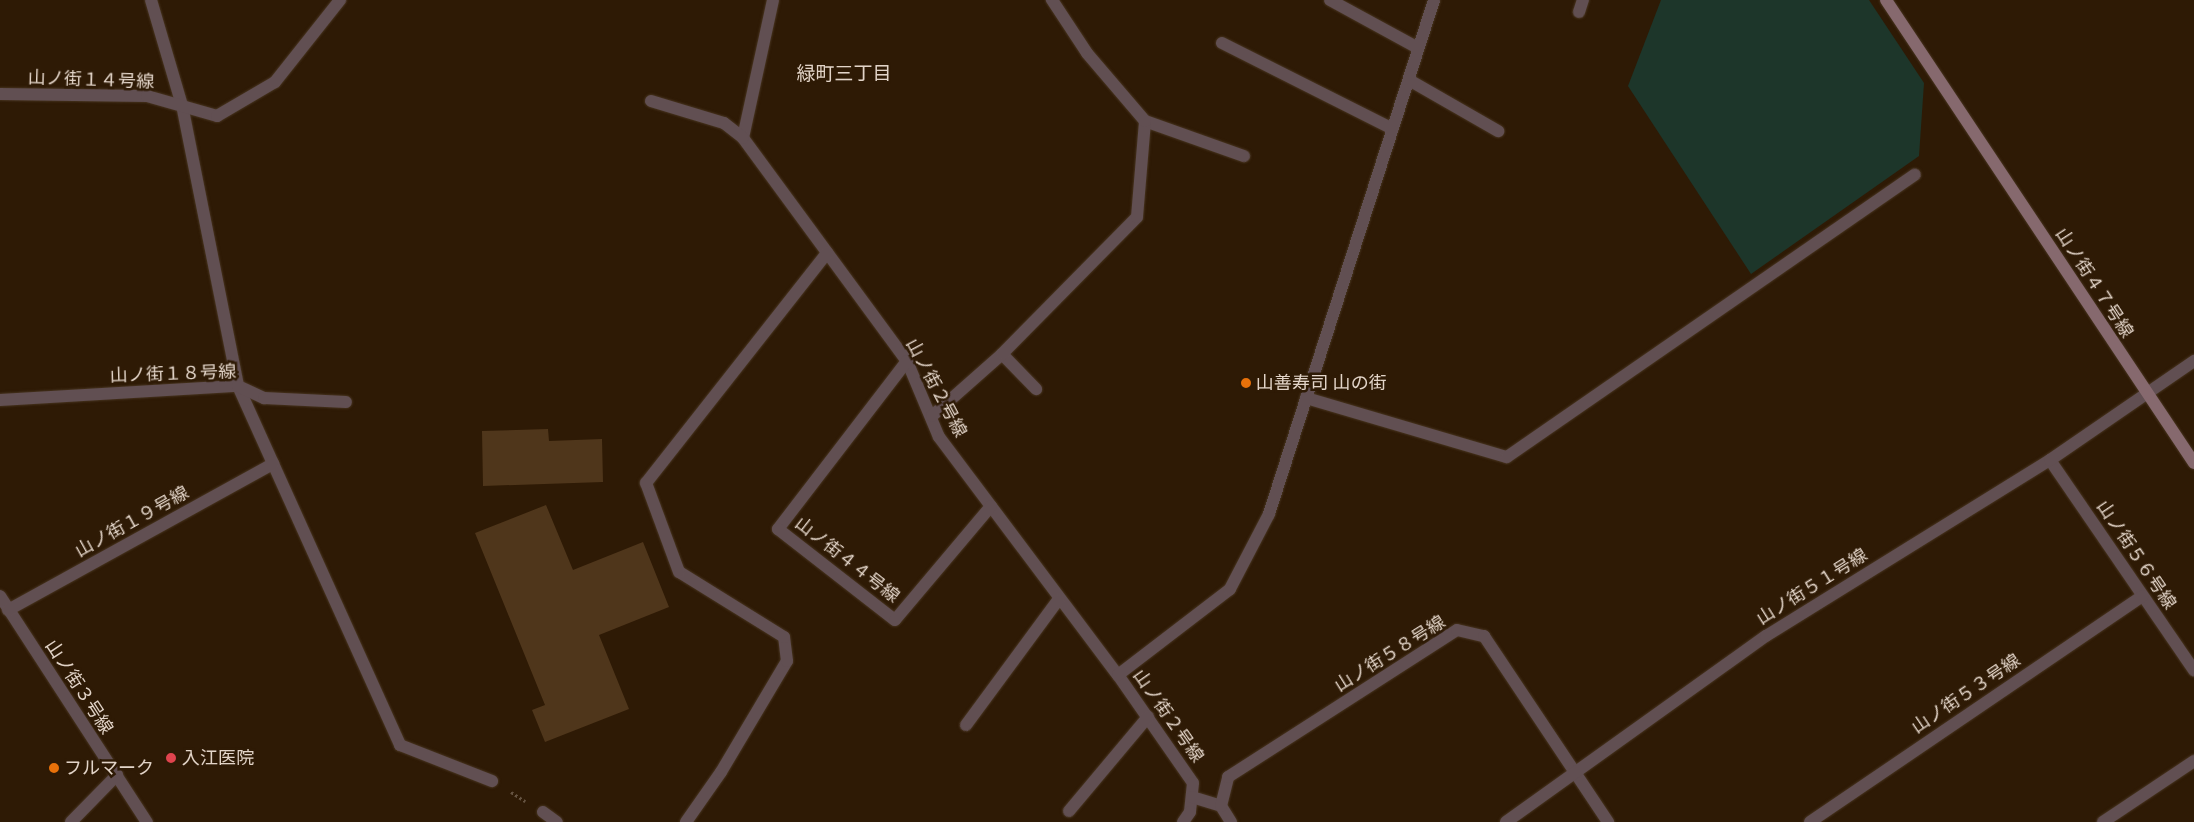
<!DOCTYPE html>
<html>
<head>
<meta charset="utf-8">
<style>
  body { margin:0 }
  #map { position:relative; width:2194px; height:822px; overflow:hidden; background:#2e1a05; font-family:Montserrat,"Noto Sans JP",sans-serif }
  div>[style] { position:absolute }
  .green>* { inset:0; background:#1d362a }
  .building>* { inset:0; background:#4f361b }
  .path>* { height:3px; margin-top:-1.5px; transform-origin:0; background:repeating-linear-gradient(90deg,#655341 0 2.5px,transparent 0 5px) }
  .roads { filter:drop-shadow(0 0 1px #473420) drop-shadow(0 0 1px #473420) }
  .lane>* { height:12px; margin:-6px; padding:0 6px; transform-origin:6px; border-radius:6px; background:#614f52 }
  .street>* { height:12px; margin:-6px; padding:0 6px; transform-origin:6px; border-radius:6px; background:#614f52 }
  .secondary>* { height:12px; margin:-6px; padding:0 6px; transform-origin:6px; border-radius:6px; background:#86696e }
  .dots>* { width:14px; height:14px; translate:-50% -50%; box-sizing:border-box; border:2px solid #2e1a05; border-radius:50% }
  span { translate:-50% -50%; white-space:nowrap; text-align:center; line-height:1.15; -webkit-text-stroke:5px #2e1a05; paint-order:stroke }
  .street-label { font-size:18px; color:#e2d4c8 }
  .poi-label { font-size:18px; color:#e2d4c8 }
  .left { translate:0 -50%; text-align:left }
  .neighbourhood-label { font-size:19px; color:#e2d4c8 }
</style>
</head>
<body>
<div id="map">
  <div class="green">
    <i style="clip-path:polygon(1661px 0,1869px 0,1924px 83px,1919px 156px,1751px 274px,1628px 86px)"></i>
  </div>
  <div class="building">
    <i style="clip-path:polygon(548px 429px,549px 441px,602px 439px,603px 482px,483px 486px,482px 431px)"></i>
    <i style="clip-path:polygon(546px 505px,573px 570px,643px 542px,669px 607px,599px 635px,629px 709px,545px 742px,532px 710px,545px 705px,475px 533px)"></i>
  </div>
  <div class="path">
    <i style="left:511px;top:792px;width:17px;rotate:33deg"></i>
  </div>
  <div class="roads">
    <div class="lane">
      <i style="left:1330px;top:0;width:100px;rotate:28.6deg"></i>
      <i style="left:1579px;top:12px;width:13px;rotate:-72deg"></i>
      <i style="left:1222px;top:43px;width:191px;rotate:26.7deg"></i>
      <i style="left:1409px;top:80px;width:103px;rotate:29.8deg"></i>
      <i style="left:1145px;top:121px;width:105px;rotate:19.5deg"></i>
      <i style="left:1306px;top:398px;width:209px;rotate:16.4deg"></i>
      <i style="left:1507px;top:457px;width:496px;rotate:-34.7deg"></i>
    </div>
    <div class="street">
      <i style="left:151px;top:0;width:109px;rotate:73.6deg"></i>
      <i style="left:182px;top:105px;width:287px;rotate:78.7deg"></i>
      <i style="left:238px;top:386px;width:394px;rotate:65.7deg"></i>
      <i style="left:400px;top:745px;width:99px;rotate:21.4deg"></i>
      <i style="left:773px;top:0;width:141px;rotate:102.3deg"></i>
      <i style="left:743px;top:138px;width:277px;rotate:53.7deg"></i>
      <i style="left:907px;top:361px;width:82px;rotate:67.2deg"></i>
      <i style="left:939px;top:437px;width:298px;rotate:53.1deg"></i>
      <i style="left:1118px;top:675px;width:131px;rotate:55.2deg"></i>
      <i style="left:1193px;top:783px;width:29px;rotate:96deg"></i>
      <i style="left:1190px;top:812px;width:12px;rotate:125deg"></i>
      <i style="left:0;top:94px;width:147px;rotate:0.8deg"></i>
      <i style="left:147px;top:96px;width:73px;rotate:15.9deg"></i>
      <i style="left:217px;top:116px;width:67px;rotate:-30.4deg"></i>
      <i style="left:275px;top:82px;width:105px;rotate:-51.6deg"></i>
      <i style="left:651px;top:101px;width:76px;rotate:16.8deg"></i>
      <i style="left:724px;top:123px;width:24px;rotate:38deg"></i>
      <i style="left:1002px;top:354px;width:49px;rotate:45.8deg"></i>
      <i style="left:907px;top:361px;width:212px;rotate:127.5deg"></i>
      <i style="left:778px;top:529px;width:148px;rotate:37.9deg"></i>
      <i style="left:895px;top:620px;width:149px;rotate:-49.9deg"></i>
      <i style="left:0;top:400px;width:238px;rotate:-3.4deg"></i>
      <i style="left:238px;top:386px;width:29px;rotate:25deg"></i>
      <i style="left:264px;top:398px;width:82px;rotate:2.8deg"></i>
      <i style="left:932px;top:416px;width:94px;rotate:-41.5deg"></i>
      <i style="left:1002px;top:354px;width:192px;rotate:-45.4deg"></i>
      <i style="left:1137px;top:217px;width:96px;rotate:-85.2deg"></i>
      <i style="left:1145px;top:121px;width:89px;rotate:-130.5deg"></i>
      <i style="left:1087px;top:53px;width:64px;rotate:-123.4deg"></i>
      <i style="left:2050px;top:460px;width:255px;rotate:55.6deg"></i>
      <i style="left:0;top:596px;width:270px;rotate:57deg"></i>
      <i style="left:8px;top:610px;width:303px;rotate:-28.9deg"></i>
      <i style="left:1118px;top:675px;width:141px;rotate:-37.5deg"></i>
      <i style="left:1230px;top:589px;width:85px;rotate:-62.5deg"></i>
      <i style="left:1269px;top:514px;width:540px;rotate:-72.2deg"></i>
      <i style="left:966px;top:725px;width:155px;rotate:-53.6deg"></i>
      <i style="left:1192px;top:797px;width:30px;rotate:17deg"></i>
      <i style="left:1221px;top:806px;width:19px;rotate:58deg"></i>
      <i style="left:1221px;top:806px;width:30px;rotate:-76deg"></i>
      <i style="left:1228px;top:777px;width:272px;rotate:-32.7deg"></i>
      <i style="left:1457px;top:630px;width:28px;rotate:13deg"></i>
      <i style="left:1484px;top:636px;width:224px;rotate:56.3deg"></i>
      <i style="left:1069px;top:811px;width:123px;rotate:-50deg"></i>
      <i style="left:543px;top:812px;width:17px;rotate:36deg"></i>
      <i style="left:71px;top:822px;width:66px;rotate:-45.6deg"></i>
      <i style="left:686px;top:822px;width:61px;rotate:-55deg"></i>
      <i style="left:721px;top:772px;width:129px;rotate:-59.3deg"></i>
      <i style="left:787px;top:661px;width:24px;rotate:-97deg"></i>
      <i style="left:784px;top:637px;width:123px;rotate:-148.2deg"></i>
      <i style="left:679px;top:572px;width:95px;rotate:-110.3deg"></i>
      <i style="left:646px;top:483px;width:293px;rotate:-51.8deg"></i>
      <i style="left:1506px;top:822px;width:320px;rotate:-35.6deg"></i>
      <i style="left:1766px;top:636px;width:334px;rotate:-31.8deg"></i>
      <i style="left:2050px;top:460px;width:175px;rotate:-34.5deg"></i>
      <i style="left:1810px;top:822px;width:402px;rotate:-34.2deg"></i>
      <i style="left:2103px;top:822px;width:110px;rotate:-33.8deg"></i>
    </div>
    <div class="secondary">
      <i style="left:1886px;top:0;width:556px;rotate:56.37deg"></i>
    </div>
  </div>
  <div class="dots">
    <i style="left:1246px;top:383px;background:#e8710a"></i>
    <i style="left:171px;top:758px;background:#e0444e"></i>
    <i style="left:54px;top:768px;background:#e8710a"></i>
  </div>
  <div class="street-label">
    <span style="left:91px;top:80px;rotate:2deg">山ノ街１４号線</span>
    <span style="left:2094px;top:283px;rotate:57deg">山ノ街４７号線</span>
    <span style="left:173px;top:374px;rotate:-2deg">山ノ街１８号線</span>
    <span style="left:936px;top:388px;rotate:62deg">山ノ街２号線</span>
    <span style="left:132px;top:522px;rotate:-29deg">山ノ街１９号線</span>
    <span style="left:2136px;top:555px;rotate:56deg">山ノ街５６号線</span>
    <span style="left:847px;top:560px;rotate:38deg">山ノ街４４号線</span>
    <span style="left:1812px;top:587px;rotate:-32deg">山ノ街５１号線</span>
    <span style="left:1390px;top:654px;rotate:-32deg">山ノ街５８号線</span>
    <span style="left:79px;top:687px;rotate:57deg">山ノ街３号線</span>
    <span style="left:1966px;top:694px;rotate:-34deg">山ノ街５３号線</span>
    <span style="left:1168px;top:716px;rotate:55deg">山ノ街２号線</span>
  </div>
  <div class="poi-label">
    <span class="left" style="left:1256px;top:383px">山善寿司 山の街</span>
    <span class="left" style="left:182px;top:758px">入江医院</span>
    <span class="left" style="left:64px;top:768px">フルマーク</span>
  </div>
  <div class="neighbourhood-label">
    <span style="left:844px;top:74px">緑町三丁目</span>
  </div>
</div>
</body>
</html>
